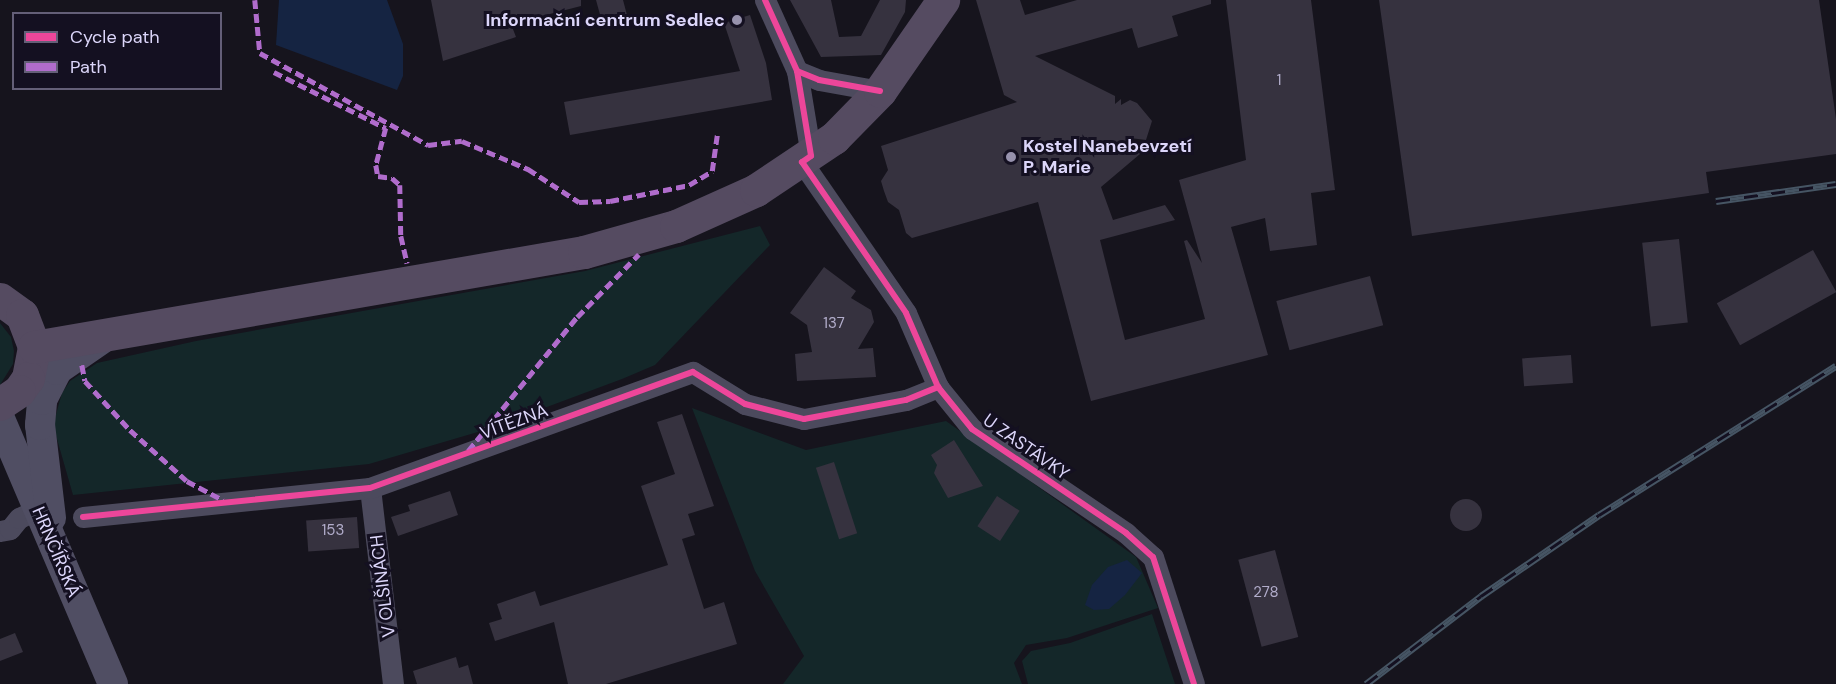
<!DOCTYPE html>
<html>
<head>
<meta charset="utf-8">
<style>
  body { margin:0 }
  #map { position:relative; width:1836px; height:684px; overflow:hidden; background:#16141d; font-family:"DM Sans",sans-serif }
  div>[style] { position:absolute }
  .green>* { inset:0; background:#142729 }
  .water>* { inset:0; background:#152442 }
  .building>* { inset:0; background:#36323f; transform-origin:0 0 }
  .round { border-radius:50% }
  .minor>* { height:21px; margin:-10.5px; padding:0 10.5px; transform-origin:10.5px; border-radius:10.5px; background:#4c4a5d }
  .secondary>* { height:30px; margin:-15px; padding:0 15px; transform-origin:15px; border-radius:15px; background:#504e63 }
  .primary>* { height:33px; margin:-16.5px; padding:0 16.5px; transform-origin:16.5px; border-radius:16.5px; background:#554b61 }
  .rail>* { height:7px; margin-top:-3.5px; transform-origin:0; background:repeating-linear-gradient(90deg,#141021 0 14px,#465564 0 28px); box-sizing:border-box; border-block:2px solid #465564 }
  .quiet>* { height:4.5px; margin-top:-2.25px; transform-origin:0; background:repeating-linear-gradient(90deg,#b06ccc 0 9px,transparent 0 13.5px) }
  .cycleway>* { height:6px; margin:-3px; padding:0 3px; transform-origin:3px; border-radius:3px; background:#ed469a }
  .dots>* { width:16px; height:16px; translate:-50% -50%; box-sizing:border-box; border:3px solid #141021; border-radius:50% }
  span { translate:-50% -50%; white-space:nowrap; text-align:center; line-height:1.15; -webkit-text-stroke:6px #141021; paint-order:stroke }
  .number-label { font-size:15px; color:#b2adcb }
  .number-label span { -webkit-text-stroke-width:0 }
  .poi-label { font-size:18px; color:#dcd6fa; font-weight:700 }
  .right { translate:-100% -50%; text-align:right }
  .left { translate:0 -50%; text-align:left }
  .street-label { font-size:18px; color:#dcd6fa }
  .legend { position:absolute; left:12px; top:12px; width:210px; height:78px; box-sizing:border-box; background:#141021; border:2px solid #645f78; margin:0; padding:8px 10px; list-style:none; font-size:18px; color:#dcd6fa }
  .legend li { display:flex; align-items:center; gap:12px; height:30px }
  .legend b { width:30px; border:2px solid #645f78 }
</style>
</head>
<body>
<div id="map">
  <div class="green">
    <i style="clip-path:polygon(760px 226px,770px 245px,655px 365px,622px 379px,488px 429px,369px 464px,73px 495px,53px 425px,62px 393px,70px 381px,97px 363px,196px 341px,585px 271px)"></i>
    <i style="clip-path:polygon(0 323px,11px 337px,14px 351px,13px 364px,0 385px)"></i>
    <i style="clip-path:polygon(692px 408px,806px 450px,946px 421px,1136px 557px,1158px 608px,1067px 638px,1026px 645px,1014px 663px,1022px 684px,783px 684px,804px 656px,755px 571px)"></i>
    <i style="clip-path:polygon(1152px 614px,1175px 684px,1028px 684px,1022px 661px,1031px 651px,1070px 643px)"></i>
  </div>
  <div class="water">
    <i style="clip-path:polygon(279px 0,387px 0,403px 44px,403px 76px,397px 90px,276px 45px)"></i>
    <i style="clip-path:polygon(1127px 560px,1142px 573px,1125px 595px,1109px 609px,1094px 610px,1085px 605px,1092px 585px,1108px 567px)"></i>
  </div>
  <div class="building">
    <i style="clip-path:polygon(431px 0,581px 0,581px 6px,511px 24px,516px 37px,443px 61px)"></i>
    <i style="clip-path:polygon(596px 0,623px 0,627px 15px,602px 22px)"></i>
    <i style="clip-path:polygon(790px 0,831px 0,839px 37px,861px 36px,880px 0,906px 0,905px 12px,881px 55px,821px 57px)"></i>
    <i style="clip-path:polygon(976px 0,1020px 0,1025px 15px,1077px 0,1211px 0,1211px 4px,1172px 16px,1178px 36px,1138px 48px,1132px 28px,1035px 56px,1115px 96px,1115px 104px,1121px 99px,1121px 105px,1130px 100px,1137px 103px,1152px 121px,1146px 140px,1130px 138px,1140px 154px,1101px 187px,1113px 220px,1165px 205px,1175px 220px,1100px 240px,1125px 340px,1205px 319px,1184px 241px,1187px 240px,1202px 263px,1179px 180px,1246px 160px,1226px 0,1311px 0,1335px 190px,1311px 193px,1317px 245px,1270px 251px,1265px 218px,1231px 227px,1268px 355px,1091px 401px,1038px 202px,912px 238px,906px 233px,899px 210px,888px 202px,884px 191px,881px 181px,888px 170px,881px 146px,1017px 102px,1004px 95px)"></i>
    <i style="clip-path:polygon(1379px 0,1819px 0,1836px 119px,1836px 154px,1706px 172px,1709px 193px,1412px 236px)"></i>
    <i style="clip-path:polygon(750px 15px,766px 63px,772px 100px,570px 135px,564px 102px,740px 71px,724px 23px)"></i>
    <i style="left:1679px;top:239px;width:84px;height:37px;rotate:84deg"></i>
    <i style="left:1813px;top:250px;width:48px;height:110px;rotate:61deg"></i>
    <i style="clip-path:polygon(824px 267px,856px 291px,851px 298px,871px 310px,874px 322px,858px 349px,873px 348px,876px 377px,797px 381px,795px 354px,812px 352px,807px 325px,790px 313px)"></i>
    <i style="left:1370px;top:276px;width:51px;height:97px;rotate:75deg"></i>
    <i style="left:1571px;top:355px;width:28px;height:49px;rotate:86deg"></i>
    <i style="clip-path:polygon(682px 414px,714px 506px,688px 514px,695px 535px,682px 539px,704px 609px,724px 602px,737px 644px,606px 684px,568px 684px,554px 622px,495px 641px,489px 623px,502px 619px,497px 604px,535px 591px,540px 606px,668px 565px,641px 486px,675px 474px,657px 422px)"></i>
    <i style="clip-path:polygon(954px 440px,983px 486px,948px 498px,934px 473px,937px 465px,931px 455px)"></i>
    <i style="left:834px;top:462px;width:75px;height:19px;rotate:72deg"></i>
    <i style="clip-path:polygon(450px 491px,458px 515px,398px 536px,391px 517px,410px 511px,408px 505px)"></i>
    <i style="left:997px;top:496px;width:27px;height:36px;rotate:33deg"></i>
    <i class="round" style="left:1450px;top:499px;width:32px;height:32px"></i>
    <i style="left:357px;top:517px;width:31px;height:51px;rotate:86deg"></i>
    <i style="left:1275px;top:550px;width:90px;height:38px;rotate:75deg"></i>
    <i style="clip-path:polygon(15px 633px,23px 652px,0 661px,0 639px)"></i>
    <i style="clip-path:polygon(456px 657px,459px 668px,468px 665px,473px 684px,417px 684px,413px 671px)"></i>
  </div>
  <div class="minor">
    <i style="left:765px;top:0;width:78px;rotate:65.7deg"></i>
    <i style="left:797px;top:71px;width:86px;rotate:80.6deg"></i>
    <i style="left:797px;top:71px;width:24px;rotate:22deg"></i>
    <i style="left:819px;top:80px;width:62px;rotate:10.2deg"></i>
    <i style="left:802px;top:162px;width:183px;rotate:55.4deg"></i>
    <i style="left:906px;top:313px;width:81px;rotate:66.6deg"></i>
    <i style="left:938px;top:387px;width:54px;rotate:51deg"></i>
    <i style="left:972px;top:429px;width:186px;rotate:34deg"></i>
    <i style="left:1126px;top:533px;width:36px;rotate:42deg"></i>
    <i style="left:1153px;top:557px;width:133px;rotate:72.1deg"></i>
    <i style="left:370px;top:488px;width:197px;rotate:83.3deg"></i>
    <i style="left:83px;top:517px;width:288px;rotate:-5.8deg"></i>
    <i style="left:370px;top:488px;width:343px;rotate:-19.8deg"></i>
    <i style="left:693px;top:372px;width:61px;rotate:31.6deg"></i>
    <i style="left:745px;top:404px;width:61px;rotate:14.3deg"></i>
    <i style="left:804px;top:419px;width:104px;rotate:-10.6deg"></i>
    <i style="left:906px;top:400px;width:35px;rotate:-22deg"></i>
    <i style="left:0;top:531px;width:10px;rotate:-11deg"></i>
    <i style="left:10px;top:529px;width:14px;rotate:-51deg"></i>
    <i style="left:19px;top:518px;width:21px;rotate:-25deg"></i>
  </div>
  <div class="secondary">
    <i style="left:0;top:419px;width:288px;rotate:66.9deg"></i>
    <i style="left:51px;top:518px;width:94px;rotate:-96.7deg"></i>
    <i style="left:40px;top:425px;width:25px;rotate:-85deg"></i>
    <i style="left:42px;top:400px;width:34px;rotate:-63deg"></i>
    <i style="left:57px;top:370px;width:63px;rotate:-34.7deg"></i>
  </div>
  <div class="primary">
    <i style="left:0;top:299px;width:27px;rotate:36deg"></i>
    <i style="left:22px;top:315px;width:34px;rotate:69deg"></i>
    <i style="left:34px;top:347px;width:32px;rotate:101deg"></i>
    <i style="left:28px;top:378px;width:16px;rotate:125deg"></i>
    <i style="left:19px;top:391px;width:23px;rotate:146deg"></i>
    <i style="left:34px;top:347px;width:558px;rotate:-9.8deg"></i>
    <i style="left:584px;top:252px;width:96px;rotate:-15.8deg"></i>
    <i style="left:676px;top:226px;width:88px;rotate:-24.2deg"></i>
    <i style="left:756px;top:190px;width:94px;rotate:-33.7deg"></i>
    <i style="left:834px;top:138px;width:66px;rotate:-45.6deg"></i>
    <i style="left:880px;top:91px;width:111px;rotate:-55.3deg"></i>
  </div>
  <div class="rail">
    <i style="left:1716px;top:201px;width:121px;rotate:-8.1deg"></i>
    <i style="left:1366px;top:684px;width:145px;rotate:-37.4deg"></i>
    <i style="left:1481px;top:596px;width:143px;rotate:-34.5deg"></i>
    <i style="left:1599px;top:515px;width:280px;rotate:-32.2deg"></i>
  </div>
  <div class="quiet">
    <i style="left:255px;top:0;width:53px;rotate:84.6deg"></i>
    <i style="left:260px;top:53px;width:192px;rotate:28.7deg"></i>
    <i style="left:428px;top:145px;width:34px;rotate:-7deg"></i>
    <i style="left:462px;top:141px;width:72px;rotate:23deg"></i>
    <i style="left:528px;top:169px;width:61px;rotate:32.9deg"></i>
    <i style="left:579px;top:202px;width:31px;rotate:-2deg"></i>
    <i style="left:610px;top:201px;width:81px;rotate:-11.4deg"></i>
    <i style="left:689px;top:185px;width:27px;rotate:-31deg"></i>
    <i style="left:712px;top:171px;width:36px;rotate:-82deg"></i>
    <i style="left:274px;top:72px;width:125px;rotate:26.6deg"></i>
    <i style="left:386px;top:128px;width:38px;rotate:105deg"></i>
    <i style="left:376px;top:165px;width:11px;rotate:80deg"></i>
    <i style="left:378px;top:176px;width:14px;rotate:8deg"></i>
    <i style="left:392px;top:178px;width:11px;rotate:41deg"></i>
    <i style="left:400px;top:185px;width:51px;rotate:88.9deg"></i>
    <i style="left:401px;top:236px;width:28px;rotate:77deg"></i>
    <i style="left:82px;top:365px;width:16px;rotate:79deg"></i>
    <i style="left:85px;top:381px;width:67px;rotate:47.4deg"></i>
    <i style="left:130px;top:430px;width:76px;rotate:41.8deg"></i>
    <i style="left:187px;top:481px;width:41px;rotate:27.8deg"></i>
    <i style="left:468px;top:451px;width:173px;rotate:-50.9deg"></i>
    <i style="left:577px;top:317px;width:88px;rotate:-45.5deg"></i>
  </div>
  <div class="cycleway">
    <i style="left:765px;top:0;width:78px;rotate:65.7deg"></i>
    <i style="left:797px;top:71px;width:86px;rotate:80.6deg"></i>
    <i style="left:811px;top:156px;width:11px;rotate:146deg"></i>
    <i style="left:802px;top:162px;width:183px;rotate:55.4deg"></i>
    <i style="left:906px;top:313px;width:81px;rotate:66.6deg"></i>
    <i style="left:938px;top:387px;width:54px;rotate:51deg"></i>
    <i style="left:972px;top:429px;width:186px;rotate:34deg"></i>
    <i style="left:1126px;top:533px;width:36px;rotate:42deg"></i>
    <i style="left:1153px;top:557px;width:133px;rotate:72.1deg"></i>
    <i style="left:797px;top:71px;width:24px;rotate:22deg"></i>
    <i style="left:819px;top:80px;width:62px;rotate:10.2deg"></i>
    <i style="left:83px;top:517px;width:288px;rotate:-5.8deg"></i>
    <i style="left:370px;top:488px;width:343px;rotate:-19.8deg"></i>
    <i style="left:693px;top:372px;width:61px;rotate:31.6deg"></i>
    <i style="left:745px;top:404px;width:61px;rotate:14.3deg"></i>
    <i style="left:804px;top:419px;width:104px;rotate:-10.6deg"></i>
    <i style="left:906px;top:400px;width:35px;rotate:-22deg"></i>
  </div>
  <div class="dots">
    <i style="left:737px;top:20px;background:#9792ad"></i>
    <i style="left:1011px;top:157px;background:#9792ad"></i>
  </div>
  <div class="number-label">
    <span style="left:1279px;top:81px">1</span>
    <span style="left:834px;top:324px">137</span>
    <span style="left:333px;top:531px">153</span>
    <span style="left:1266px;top:593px">278</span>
  </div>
  <div class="poi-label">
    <span class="right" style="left:725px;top:20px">Informační centrum Sedlec</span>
    <span class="left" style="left:1023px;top:157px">Kostel Nanebevzetí<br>P. Marie</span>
  </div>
  <div class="street-label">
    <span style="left:514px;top:422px;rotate:-20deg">VÍTĚZNÁ</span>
    <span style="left:1026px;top:447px;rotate:35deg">U ZASTÁVKY</span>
    <span style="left:56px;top:552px;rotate:67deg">HRNČÍŘSKÁ</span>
    <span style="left:383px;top:586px;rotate:-97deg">V OLŠINÁCH</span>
  </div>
  <ul class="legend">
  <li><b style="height:8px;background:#ed469a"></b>Cycle path</li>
  <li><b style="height:8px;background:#b06ccc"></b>Path</li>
  </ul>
</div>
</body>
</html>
